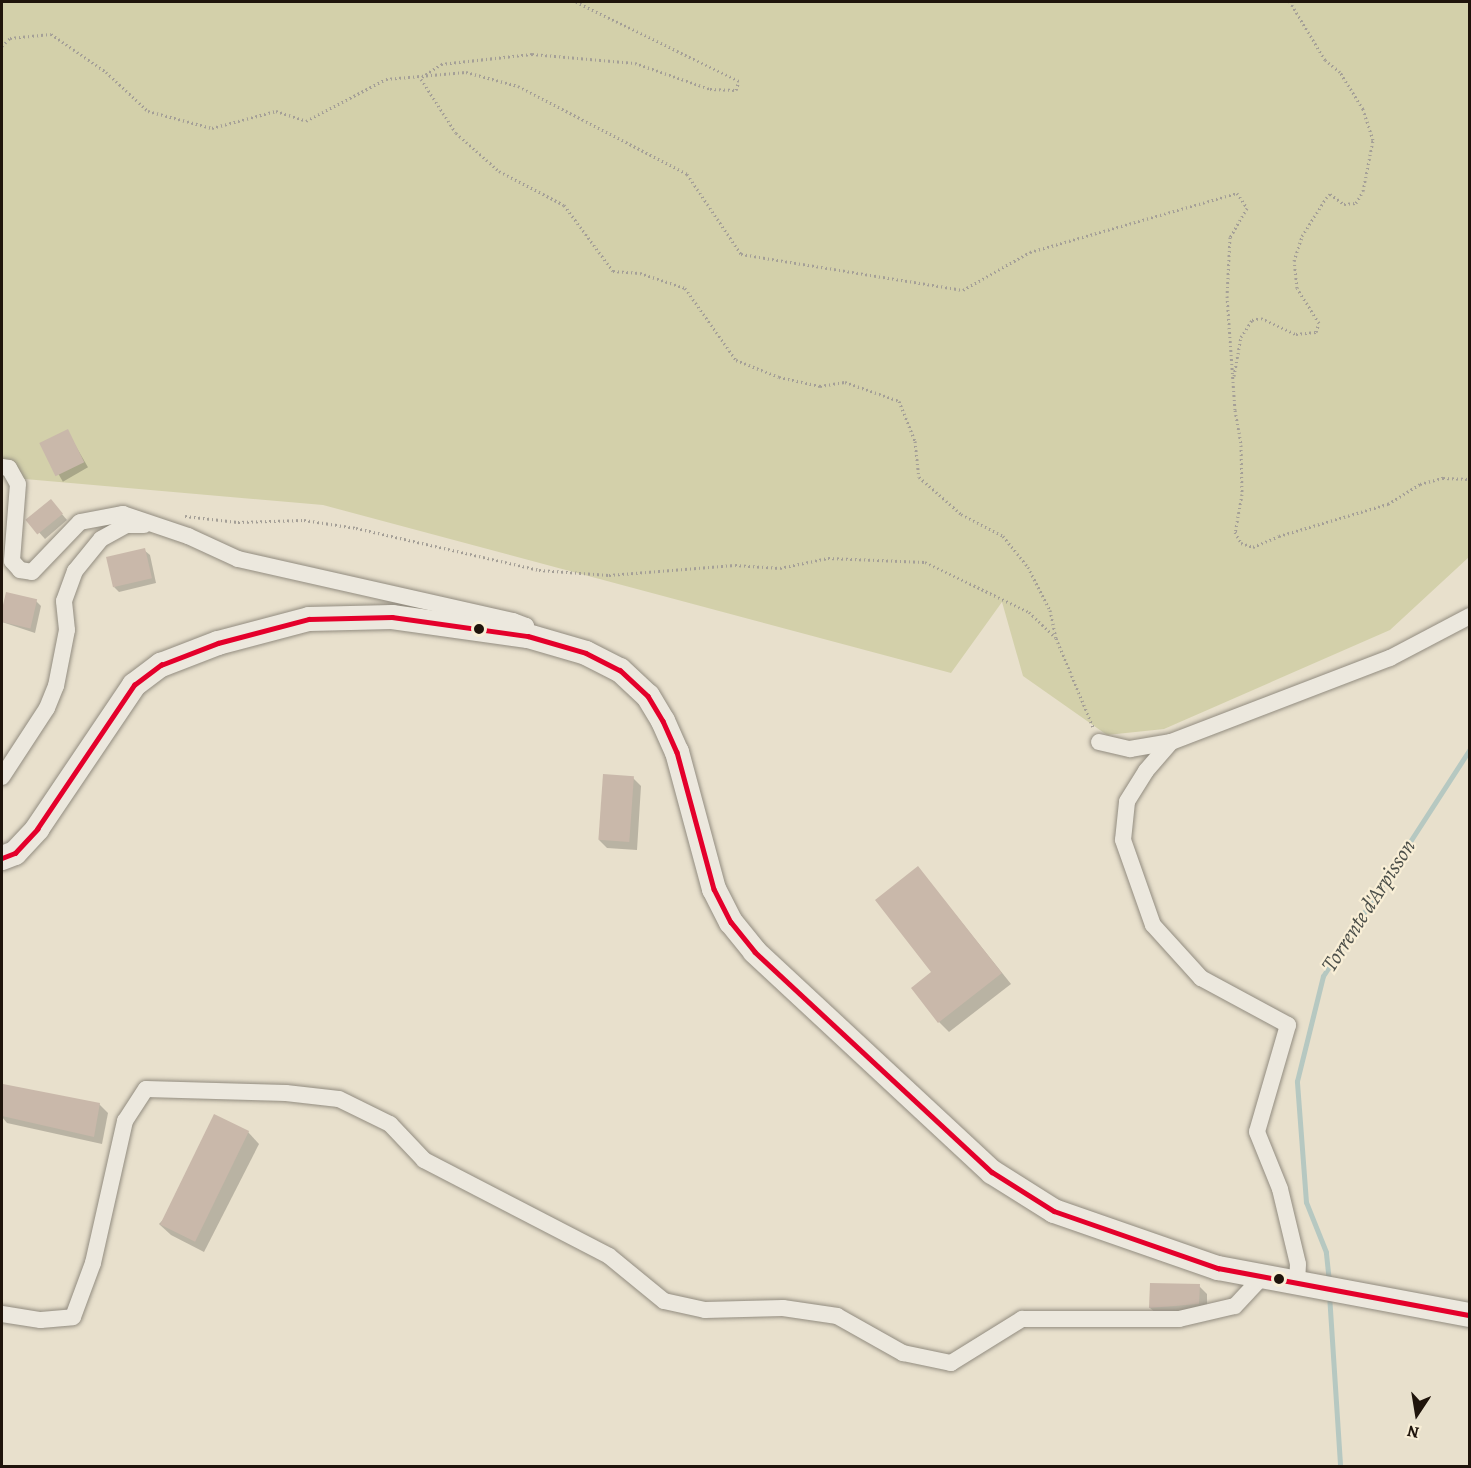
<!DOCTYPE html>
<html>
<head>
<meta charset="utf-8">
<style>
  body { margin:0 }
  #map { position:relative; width:1471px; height:1468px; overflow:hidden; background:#e8e0cc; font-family:Alegreya,serif }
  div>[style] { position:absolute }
  .green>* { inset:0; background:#d3d0aa }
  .shadow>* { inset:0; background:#0003; transform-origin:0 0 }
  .stream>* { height:5px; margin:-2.5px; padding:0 2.5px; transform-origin:2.5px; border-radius:2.5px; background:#b6c8c1 }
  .building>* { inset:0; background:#c9b8aa; transform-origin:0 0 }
  .path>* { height:3px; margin-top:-1.5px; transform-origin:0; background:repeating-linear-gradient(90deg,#a49f97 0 1.5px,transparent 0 4.5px) }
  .roads { filter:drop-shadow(0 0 2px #928c80) drop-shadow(0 0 2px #928c80) }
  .street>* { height:16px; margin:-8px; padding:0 8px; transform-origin:8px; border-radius:8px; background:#ece8de }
  .secondary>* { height:24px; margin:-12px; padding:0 12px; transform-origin:12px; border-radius:12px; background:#ece8de }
  .bus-1>* { height:4.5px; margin:-2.25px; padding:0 2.25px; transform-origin:2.25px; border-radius:2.25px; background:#e4002b }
  .dots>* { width:16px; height:16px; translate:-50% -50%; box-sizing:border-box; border:3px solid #f8eed6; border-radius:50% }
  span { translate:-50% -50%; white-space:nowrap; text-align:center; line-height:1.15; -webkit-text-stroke:4.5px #f8eed6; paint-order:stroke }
  .water-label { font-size:22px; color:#4c4f49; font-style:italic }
  .frame { position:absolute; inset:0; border:3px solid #1f140b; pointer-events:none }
  .north { position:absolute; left:1387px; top:1384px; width:60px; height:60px; -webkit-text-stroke:4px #f8eed6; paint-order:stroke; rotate:192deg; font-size:16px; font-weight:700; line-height:24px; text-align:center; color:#1f140b }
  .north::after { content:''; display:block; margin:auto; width:21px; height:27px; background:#1f140b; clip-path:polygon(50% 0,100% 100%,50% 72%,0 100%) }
</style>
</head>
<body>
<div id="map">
  <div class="green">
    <i style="clip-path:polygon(2px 2px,1469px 2px,1469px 557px,1390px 630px,1164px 729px,1107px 735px,1023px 676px,1002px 602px,951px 673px,323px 505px,2px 477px)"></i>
  </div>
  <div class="shadow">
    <i style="left:67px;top:431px;width:42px;height:29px;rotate:60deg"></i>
    <i style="clip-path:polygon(56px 507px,67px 520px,45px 539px,29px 521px)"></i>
    <i style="clip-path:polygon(144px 550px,150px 555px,156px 583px,119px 592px,114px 587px)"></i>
    <i style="clip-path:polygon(7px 594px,36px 601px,41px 606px,35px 633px,2px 622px)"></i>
    <i style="clip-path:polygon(633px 778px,641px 786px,637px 850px,607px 848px,599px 840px)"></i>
    <i style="clip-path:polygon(918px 868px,1011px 984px,949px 1032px,939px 1022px)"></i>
    <i style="clip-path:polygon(4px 1086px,99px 1104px,108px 1113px,102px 1144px,7px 1123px,2px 1117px)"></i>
    <i style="clip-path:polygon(248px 1132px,259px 1144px,204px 1252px,171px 1235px,159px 1224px)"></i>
    <i style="clip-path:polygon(1151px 1284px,1199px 1286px,1207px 1294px,1207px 1311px,1159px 1316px,1150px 1308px)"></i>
  </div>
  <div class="stream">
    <i style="left:1329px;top:1282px;width:30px;rotate:-96deg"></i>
    <i style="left:1326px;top:1252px;width:54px;rotate:-111.8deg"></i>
    <i style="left:1306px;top:1202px;width:121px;rotate:-94.3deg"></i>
    <i style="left:1297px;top:1081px;width:108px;rotate:-76.1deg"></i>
    <i style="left:1323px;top:976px;width:270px;rotate:-57.1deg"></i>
    <i style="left:1329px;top:1294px;width:172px;rotate:86.3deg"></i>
  </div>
  <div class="building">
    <i style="left:68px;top:429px;width:37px;height:32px;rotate:64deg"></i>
    <i style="left:51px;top:499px;width:19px;height:33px;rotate:51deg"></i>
    <i style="left:145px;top:548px;width:31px;height:40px;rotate:77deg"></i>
    <i style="left:6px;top:592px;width:32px;height:30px;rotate:13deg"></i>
    <i style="left:603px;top:774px;width:31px;height:66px;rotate:4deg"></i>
    <i style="clip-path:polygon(918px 866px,1002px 973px,938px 1023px,911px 988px,931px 972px,875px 900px)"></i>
    <i style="clip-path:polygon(3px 1084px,100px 1103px,94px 1137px,2px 1116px)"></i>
    <i style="left:214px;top:1114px;width:39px;height:123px;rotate:26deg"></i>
    <i style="clip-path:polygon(1150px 1283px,1200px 1284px,1199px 1304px,1149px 1308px)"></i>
  </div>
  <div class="path">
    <i style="left:2px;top:46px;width:11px;rotate:-45deg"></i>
    <i style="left:10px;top:38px;width:41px;rotate:-5.6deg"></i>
    <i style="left:51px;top:34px;width:67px;rotate:34.6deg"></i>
    <i style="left:106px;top:72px;width:57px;rotate:42.9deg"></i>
    <i style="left:148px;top:111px;width:66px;rotate:14.9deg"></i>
    <i style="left:212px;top:128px;width:66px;rotate:-14.9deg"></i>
    <i style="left:276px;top:111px;width:32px;rotate:18deg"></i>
    <i style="left:306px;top:121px;width:90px;rotate:-27.7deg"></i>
    <i style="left:386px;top:79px;width:80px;rotate:-5deg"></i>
    <i style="left:466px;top:72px;width:54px;rotate:15.1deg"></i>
    <i style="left:518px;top:86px;width:191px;rotate:27.5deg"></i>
    <i style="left:687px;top:174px;width:97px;rotate:56deg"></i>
    <i style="left:741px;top:254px;width:225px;rotate:9.2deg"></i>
    <i style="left:963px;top:290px;width:77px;rotate:-29.6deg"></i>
    <i style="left:1030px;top:252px;width:215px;rotate:-15.9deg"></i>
    <i style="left:1237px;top:193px;width:18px;rotate:56deg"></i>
    <i style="left:1247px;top:208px;width:34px;rotate:120deg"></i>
    <i style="left:1230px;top:237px;width:59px;rotate:92.9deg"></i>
    <i style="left:1227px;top:296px;width:114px;rotate:86deg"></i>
    <i style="left:1235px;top:410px;width:36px;rotate:80deg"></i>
    <i style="left:1241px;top:445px;width:49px;rotate:88.8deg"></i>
    <i style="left:1242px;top:494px;width:39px;rotate:100deg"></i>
    <i style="left:1235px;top:532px;width:13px;rotate:61deg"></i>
    <i style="left:1241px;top:543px;width:13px;rotate:18deg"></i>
    <i style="left:1253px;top:547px;width:28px;rotate:-23deg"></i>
    <i style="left:1279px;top:536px;width:114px;rotate:-16.4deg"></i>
    <i style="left:1388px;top:504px;width:38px;rotate:-32deg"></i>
    <i style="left:1420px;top:484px;width:24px;rotate:-15deg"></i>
    <i style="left:1443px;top:478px;width:27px;rotate:2deg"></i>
    <i style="left:422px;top:77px;width:23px;rotate:-34deg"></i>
    <i style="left:441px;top:64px;width:92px;rotate:-6.3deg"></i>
    <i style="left:532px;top:54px;width:103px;rotate:5deg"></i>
    <i style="left:635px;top:63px;width:79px;rotate:19.1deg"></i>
    <i style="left:710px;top:89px;width:26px;rotate:2deg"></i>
    <i style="left:736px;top:90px;width:9px;rotate:-72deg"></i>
    <i style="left:739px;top:81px;width:181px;rotate:-154.1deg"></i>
    <i style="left:421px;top:79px;width:64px;rotate:57.1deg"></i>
    <i style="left:456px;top:133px;width:57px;rotate:41.5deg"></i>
    <i style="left:499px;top:171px;width:73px;rotate:27.6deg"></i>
    <i style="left:564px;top:205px;width:82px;rotate:53.4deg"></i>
    <i style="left:613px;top:271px;width:27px;rotate:4deg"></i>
    <i style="left:640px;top:273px;width:47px;rotate:18.4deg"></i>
    <i style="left:685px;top:288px;width:88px;rotate:54.7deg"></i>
    <i style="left:736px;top:360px;width:46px;rotate:21.6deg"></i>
    <i style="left:779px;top:377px;width:42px;rotate:12.4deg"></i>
    <i style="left:820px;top:386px;width:25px;rotate:-9deg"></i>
    <i style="left:845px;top:382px;width:57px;rotate:19.4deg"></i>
    <i style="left:899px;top:401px;width:43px;rotate:68.2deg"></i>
    <i style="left:915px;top:441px;width:36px;rotate:84deg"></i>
    <i style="left:919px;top:477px;width:56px;rotate:41.4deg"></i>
    <i style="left:961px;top:514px;width:47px;rotate:27.6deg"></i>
    <i style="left:1003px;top:536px;width:40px;rotate:51deg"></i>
    <i style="left:1028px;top:567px;width:48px;rotate:62.9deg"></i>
    <i style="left:1050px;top:610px;width:29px;rotate:78deg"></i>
    <i style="left:1056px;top:638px;width:96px;rotate:67.4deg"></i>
    <i style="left:1234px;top:376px;width:40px;rotate:-80deg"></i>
    <i style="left:1241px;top:337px;width:20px;rotate:-57deg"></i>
    <i style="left:1252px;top:320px;width:9px;rotate:-13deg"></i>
    <i style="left:1261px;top:318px;width:38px;rotate:25deg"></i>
    <i style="left:1296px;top:334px;width:20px;rotate:-6deg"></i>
    <i style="left:1316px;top:332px;width:9px;rotate:-72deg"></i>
    <i style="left:1319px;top:323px;width:41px;rotate:-122.2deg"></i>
    <i style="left:1297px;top:288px;width:27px;rotate:-96deg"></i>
    <i style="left:1294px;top:261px;width:26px;rotate:-72deg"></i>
    <i style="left:1302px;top:236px;width:45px;rotate:-57.7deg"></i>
    <i style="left:1326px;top:198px;width:6px;rotate:-45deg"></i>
    <i style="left:1330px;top:194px;width:17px;rotate:36deg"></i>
    <i style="left:1344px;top:204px;width:12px;rotate:-5deg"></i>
    <i style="left:1356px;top:203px;width:14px;rotate:-60deg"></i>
    <i style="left:1363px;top:191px;width:52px;rotate:-78.9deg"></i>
    <i style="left:1373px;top:140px;width:33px;rotate:-108deg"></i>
    <i style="left:1363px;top:109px;width:44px;rotate:-121.9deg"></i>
    <i style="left:1340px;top:72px;width:19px;rotate:-141deg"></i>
    <i style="left:1325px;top:60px;width:68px;rotate:-121.1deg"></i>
    <i style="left:185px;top:516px;width:53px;rotate:6.5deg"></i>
    <i style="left:238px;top:522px;width:66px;rotate:-1.7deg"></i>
    <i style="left:304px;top:520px;width:53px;rotate:8.7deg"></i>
    <i style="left:356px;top:528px;width:188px;rotate:12.9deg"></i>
    <i style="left:539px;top:570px;width:70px;rotate:4.1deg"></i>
    <i style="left:609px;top:575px;width:126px;rotate:-4.5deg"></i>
    <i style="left:735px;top:565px;width:45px;rotate:3.8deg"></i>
    <i style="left:780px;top:568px;width:49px;rotate:-11.8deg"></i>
    <i style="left:828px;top:558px;width:97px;rotate:2.4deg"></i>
    <i style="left:925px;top:562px;width:115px;rotate:25.7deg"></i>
    <i style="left:1029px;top:612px;width:36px;rotate:44deg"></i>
  </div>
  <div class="roads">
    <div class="street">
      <i style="left:2px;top:467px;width:7px;rotate:8deg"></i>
      <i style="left:9px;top:468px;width:18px;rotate:61deg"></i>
      <i style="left:18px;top:484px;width:77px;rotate:94.5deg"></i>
      <i style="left:12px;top:561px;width:12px;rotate:48deg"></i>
      <i style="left:20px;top:570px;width:12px;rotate:9deg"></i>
      <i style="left:32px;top:572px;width:69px;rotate:-46.2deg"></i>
      <i style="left:80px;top:522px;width:44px;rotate:-10.5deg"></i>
      <i style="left:123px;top:514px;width:69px;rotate:18.7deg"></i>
      <i style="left:188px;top:536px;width:55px;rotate:24.7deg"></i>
      <i style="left:238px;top:559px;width:282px;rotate:12.7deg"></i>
      <i style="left:513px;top:621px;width:14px;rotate:21deg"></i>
      <i style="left:526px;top:626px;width:10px;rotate:79deg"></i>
      <i style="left:1099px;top:742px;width:32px;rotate:13deg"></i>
      <i style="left:1130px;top:749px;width:42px;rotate:-9.7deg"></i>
      <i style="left:1171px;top:742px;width:235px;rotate:-21deg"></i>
      <i style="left:1390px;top:658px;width:90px;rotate:-27.7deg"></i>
      <i style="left:1171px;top:742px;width:38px;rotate:131deg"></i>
      <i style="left:1146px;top:771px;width:36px;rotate:122deg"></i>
      <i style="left:1127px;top:802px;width:38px;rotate:96deg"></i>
      <i style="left:1123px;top:840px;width:90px;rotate:70.6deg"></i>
      <i style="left:1153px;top:925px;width:72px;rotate:47.8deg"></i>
      <i style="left:1201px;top:978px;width:99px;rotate:28.4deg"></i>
      <i style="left:1288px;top:1025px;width:111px;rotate:106.2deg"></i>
      <i style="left:1257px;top:1132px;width:61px;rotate:68deg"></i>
      <i style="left:1280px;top:1189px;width:77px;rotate:76.5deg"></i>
      <i style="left:1298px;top:1264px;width:21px;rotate:93deg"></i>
      <i style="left:2px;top:777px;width:82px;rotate:-56.9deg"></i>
      <i style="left:47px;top:708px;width:24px;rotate:-68deg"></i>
      <i style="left:56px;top:686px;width:57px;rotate:-78.9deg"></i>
      <i style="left:67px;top:630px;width:29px;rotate:-96deg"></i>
      <i style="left:64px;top:601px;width:32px;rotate:-70deg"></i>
      <i style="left:75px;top:571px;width:41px;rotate:-50.9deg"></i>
      <i style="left:101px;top:539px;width:29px;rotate:-29deg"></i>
      <i style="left:126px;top:525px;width:18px"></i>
      <i style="left:2px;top:1314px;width:39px;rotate:9deg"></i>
      <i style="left:41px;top:1320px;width:32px;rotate:-5deg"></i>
      <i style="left:73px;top:1317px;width:58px;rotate:-69.7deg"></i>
      <i style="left:93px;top:1263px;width:146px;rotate:-77.3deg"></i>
      <i style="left:125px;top:1121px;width:38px;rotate:-57deg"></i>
      <i style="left:146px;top:1089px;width:140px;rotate:1.6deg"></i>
      <i style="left:286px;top:1093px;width:53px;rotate:6.5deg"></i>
      <i style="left:339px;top:1099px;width:57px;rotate:26.1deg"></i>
      <i style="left:390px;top:1124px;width:50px;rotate:46.6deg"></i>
      <i style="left:424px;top:1160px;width:208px;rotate:27.4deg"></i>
      <i style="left:609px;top:1256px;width:71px;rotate:39.3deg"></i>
      <i style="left:664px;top:1301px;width:42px;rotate:12.4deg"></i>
      <i style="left:705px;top:1310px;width:78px;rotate:-1.5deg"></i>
      <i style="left:783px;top:1308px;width:55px;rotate:8.4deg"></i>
      <i style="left:837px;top:1316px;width:76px;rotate:29.3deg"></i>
      <i style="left:903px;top:1353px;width:49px;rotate:11.8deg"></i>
      <i style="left:951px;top:1363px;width:84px;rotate:-31.8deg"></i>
      <i style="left:1022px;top:1319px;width:157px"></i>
      <i style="left:1179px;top:1319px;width:57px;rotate:-13.1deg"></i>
      <i style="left:1235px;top:1306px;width:37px;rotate:-47deg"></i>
    </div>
    <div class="secondary">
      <i style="left:2px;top:858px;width:14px;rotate:-21deg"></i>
      <i style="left:15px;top:853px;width:33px;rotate:-47deg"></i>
      <i style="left:37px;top:829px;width:174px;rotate:-56deg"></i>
      <i style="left:134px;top:685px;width:34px;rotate:-37deg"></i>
      <i style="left:161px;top:665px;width:61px;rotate:-21.1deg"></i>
      <i style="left:218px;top:643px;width:94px;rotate:-14.8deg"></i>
      <i style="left:309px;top:619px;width:83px;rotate:-1.4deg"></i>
      <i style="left:392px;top:617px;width:137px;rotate:8deg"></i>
      <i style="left:528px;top:636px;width:60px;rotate:16.3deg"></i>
      <i style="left:586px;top:653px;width:38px;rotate:27deg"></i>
      <i style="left:620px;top:670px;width:38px;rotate:43deg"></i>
      <i style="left:648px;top:696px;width:29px;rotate:59deg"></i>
      <i style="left:663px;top:721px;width:34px;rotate:66deg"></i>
      <i style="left:677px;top:752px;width:142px;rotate:74.9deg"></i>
      <i style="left:714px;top:889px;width:37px;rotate:63deg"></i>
      <i style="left:731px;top:922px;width:38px;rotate:51deg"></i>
      <i style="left:755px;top:952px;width:323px;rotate:42.9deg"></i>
      <i style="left:992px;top:1172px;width:73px;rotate:32.2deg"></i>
      <i style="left:1054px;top:1211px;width:174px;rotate:19.2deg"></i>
      <i style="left:1218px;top:1268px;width:256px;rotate:10.6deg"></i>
    </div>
  </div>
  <div class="bus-1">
    <i style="left:2px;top:858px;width:14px;rotate:-21deg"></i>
    <i style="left:15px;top:853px;width:33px;rotate:-47deg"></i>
    <i style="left:37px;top:829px;width:174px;rotate:-56deg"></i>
    <i style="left:134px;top:685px;width:34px;rotate:-37deg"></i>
    <i style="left:161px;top:665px;width:61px;rotate:-21.1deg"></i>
    <i style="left:218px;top:643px;width:94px;rotate:-14.8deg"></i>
    <i style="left:309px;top:619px;width:83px;rotate:-1.4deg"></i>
    <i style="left:392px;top:617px;width:137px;rotate:8deg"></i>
    <i style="left:528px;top:636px;width:60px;rotate:16.3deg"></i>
    <i style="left:586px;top:653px;width:38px;rotate:27deg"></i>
    <i style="left:620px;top:670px;width:38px;rotate:43deg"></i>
    <i style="left:648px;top:696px;width:29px;rotate:59deg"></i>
    <i style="left:663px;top:721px;width:34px;rotate:66deg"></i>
    <i style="left:677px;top:752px;width:142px;rotate:74.9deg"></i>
    <i style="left:714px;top:889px;width:37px;rotate:63deg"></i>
    <i style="left:731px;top:922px;width:38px;rotate:51deg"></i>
    <i style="left:755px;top:952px;width:323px;rotate:42.9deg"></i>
    <i style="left:992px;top:1172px;width:73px;rotate:32.2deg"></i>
    <i style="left:1054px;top:1211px;width:174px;rotate:19.2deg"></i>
    <i style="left:1218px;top:1268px;width:256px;rotate:10.6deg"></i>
  </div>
  <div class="dots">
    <i style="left:479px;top:629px;background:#1f140b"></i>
    <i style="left:1279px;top:1279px;background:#1f140b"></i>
  </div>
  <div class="water-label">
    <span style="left:1369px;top:906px;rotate:-57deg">Torrente d'Arpisson</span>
  </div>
  <div class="frame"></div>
  <div class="north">N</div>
</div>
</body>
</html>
